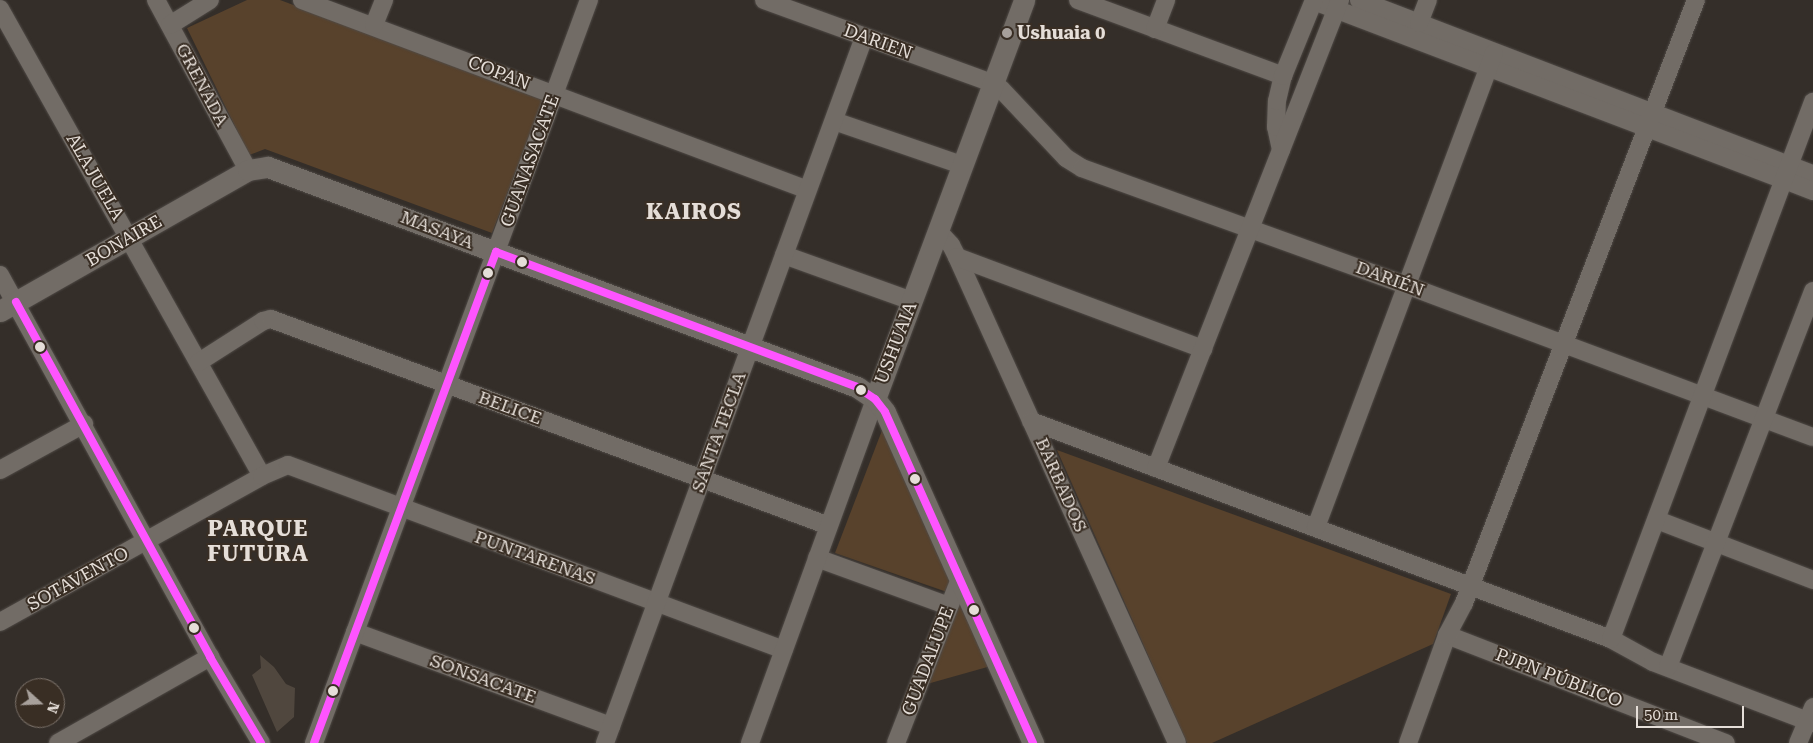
<!DOCTYPE html>
<html>
<head>
<meta charset="utf-8">
<style>
  body { margin:0 }
  #map { position:relative; width:1813px; height:743px; overflow:hidden; background:#342e29; font-family:"Roboto Serif",serif }
  div>[style] { position:absolute }
  .green>* { inset:0; background:#58422c }
  .building>* { inset:0; background:#50473e }
  .roads { filter:drop-shadow(0 0 1px #4f4a46) drop-shadow(0 0 1px #4f4a46) }
  .minor>* { height:18px; margin:-9px; padding:0 9px; transform-origin:9px; border-radius:9px; background:#726c66 }
  .tertiary>* { height:21px; margin:-10.5px; padding:0 10.5px; transform-origin:10.5px; border-radius:10.5px; background:#726c66 }
  .bus-1>* { height:8px; margin:-4px; padding:0 4px; transform-origin:4px; border-radius:4px; background:#fe54ff }
  .dots>* { width:14px; height:14px; translate:-50% -50%; box-sizing:border-box; border:2px solid #392e24; border-radius:50% }
  span { translate:-50% -50%; white-space:nowrap; text-align:center; line-height:1.15; -webkit-text-stroke:4px #392e24; paint-order:stroke }
  .poi-label { font-size:18px; color:#e5ded8; font-weight:700 }
  .left { translate:0 -50%; text-align:left }
  .street-label { font-size:18px; color:#e5ded8 }
  .district-label { font-size:22px; color:#e5ded8; font-weight:700; letter-spacing:1px }
  .north { position:absolute; left:15px; top:678px; width:50px; height:50px; box-sizing:border-box; background:#392e24; border:1px solid #7e746c; border-radius:50%; rotate:110deg; font-size:14px; font-weight:700; line-height:20px; text-align:center; color:#e5ded8 }
  .north::after { content:''; display:block; margin:auto; width:18px; height:22px; background:#a7a09b; clip-path:polygon(50% 0,100% 100%,50% 72%,0 100%) }
  .scale { position:absolute; left:1636px; top:706px; width:108px; height:22px; box-sizing:border-box; border:2px solid #e5ded8; border-top:0; padding-left:6px; font-size:15px; line-height:18px; white-space:nowrap; color:#e5ded8; -webkit-text-stroke:4px #392e24; paint-order:stroke }
</style>
</head>
<body>
<div id="map">
  <div class="green">
    <i style="clip-path:polygon(247px 0,280px 0,544px 98px,492px 233px,265px 149px,249px 155px,187px 28px)"></i>
    <i style="clip-path:polygon(886px 420px,952px 579px,947px 592px,835px 553px)"></i>
    <i style="clip-path:polygon(1057px 450px,1451px 594px,1433px 644px,1212px 743px,1187px 743px)"></i>
    <i style="clip-path:polygon(959px 594px,991px 666px,927px 684px)"></i>
  </div>
  <div class="building">
    <i style="clip-path:polygon(260px 655px,274px 667px,286px 684px,295px 688px,294px 717px,277px 732px,252px 675px,261px 668px)"></i>
  </div>
  <div class="roads">
    <div class="minor">
      <i style="left:156px;top:0;width:193px;rotate:61.6deg"></i>
      <i style="left:302px;top:0;width:540px;rotate:20.58deg"></i>
      <i style="left:764px;top:0;width:243px;rotate:20deg"></i>
      <i style="left:992px;top:83px;width:11px;rotate:34deg"></i>
      <i style="left:1001px;top:89px;width:95px;rotate:46.7deg"></i>
      <i style="left:1066px;top:158px;width:19px;rotate:32deg"></i>
      <i style="left:1082px;top:168px;width:344px;rotate:19.9deg"></i>
      <i style="left:1406px;top:285px;width:434px;rotate:20.5deg"></i>
      <i style="left:1078px;top:0;width:219px;rotate:20.3deg"></i>
      <i style="left:1359px;top:0;width:486px;rotate:21deg"></i>
      <i style="left:1314px;top:1px;width:534px;rotate:20.84deg"></i>
      <i style="left:0;top:9px;width:535px;rotate:60.71deg"></i>
      <i style="left:1419px;top:23px;width:25px;rotate:-69deg"></i>
      <i style="left:170px;top:25px;width:47px;rotate:-32deg"></i>
      <i style="left:374px;top:25px;width:27px;rotate:-68deg"></i>
      <i style="left:1155px;top:29px;width:31px;rotate:-69deg"></i>
      <i style="left:834px;top:121px;width:135px;rotate:19deg"></i>
      <i style="left:1281px;top:150px;width:24px;rotate:-102deg"></i>
      <i style="left:1276px;top:127px;width:26px;rotate:-88deg"></i>
      <i style="left:1277px;top:101px;width:26px;rotate:-77deg"></i>
      <i style="left:1283px;top:76px;width:82px;rotate:-67.8deg"></i>
      <i style="left:938px;top:231px;width:19px;rotate:47deg"></i>
      <i style="left:951px;top:245px;width:13px;rotate:63deg"></i>
      <i style="left:957px;top:257px;width:533px;rotate:65.64deg"></i>
      <i style="left:784px;top:255px;width:136px;rotate:19.8deg"></i>
      <i style="left:957px;top:257px;width:263px;rotate:20.5deg"></i>
      <i style="left:0;top:275px;width:436px;rotate:61.2deg"></i>
      <i style="left:210px;top:657px;width:100px;rotate:59.3deg"></i>
      <i style="left:199px;top:362px;width:76px;rotate:-32.6deg"></i>
      <i style="left:263px;top:321px;width:8px;rotate:-14deg"></i>
      <i style="left:271px;top:319px;width:595px;rotate:20.35deg"></i>
      <i style="left:1031px;top:421px;width:620px;rotate:20.6deg"></i>
      <i style="left:1611px;top:639px;width:48px;rotate:28.7deg"></i>
      <i style="left:1653px;top:662px;width:171px;rotate:20.9deg"></i>
      <i style="left:1156px;top:468px;width:503px;rotate:-68.54deg"></i>
      <i style="left:0;top:470px;width:96px;rotate:-28.7deg"></i>
      <i style="left:1657px;top:520px;width:167px;rotate:21deg"></i>
      <i style="left:1316px;top:527px;width:506px;rotate:-69.42deg"></i>
      <i style="left:817px;top:558px;width:140px;rotate:20deg"></i>
      <i style="left:0;top:622px;width:300px;rotate:-29.1deg"></i>
      <i style="left:262px;top:476px;width:28px;rotate:-23deg"></i>
      <i style="left:288px;top:465px;width:529px;rotate:20.45deg"></i>
      <i style="left:355px;top:632px;width:273px;rotate:20.2deg"></i>
      <i style="left:1447px;top:635px;width:299px;rotate:21.2deg"></i>
      <i style="left:1611px;top:639px;width:574px;rotate:-69.39deg"></i>
      <i style="left:1668px;top:667px;width:403px;rotate:-68.9deg"></i>
      <i style="left:58px;top:743px;width:175px;rotate:-29.5deg"></i>
      <i style="left:314px;top:743px;width:792px;rotate:-69.69deg"></i>
      <i style="left:605px;top:743px;width:752px;rotate:-69.85deg"></i>
      <i style="left:750px;top:743px;width:366px;rotate:-70deg"></i>
      <i style="left:896px;top:743px;width:176px;rotate:-68.7deg"></i>
      <i style="left:1408px;top:743px;width:115px;rotate:-70.1deg"></i>
      <i style="left:1447px;top:635px;width:36px;rotate:-62deg"></i>
      <i style="left:1464px;top:603px;width:646px;rotate:-68.96deg"></i>
      <i style="left:1798px;top:743px;width:39px;rotate:-67deg"></i>
    </div>
    <div class="tertiary">
      <i style="left:0;top:311px;width:285px;rotate:-29.6deg"></i>
      <i style="left:248px;top:170px;width:20px;rotate:-9deg"></i>
      <i style="left:268px;top:167px;width:629px;rotate:20.48deg"></i>
      <i style="left:857px;top:387px;width:22px;rotate:34deg"></i>
      <i style="left:875px;top:399px;width:16px;rotate:52deg"></i>
      <i style="left:885px;top:412px;width:363px;rotate:65.9deg"></i>
      <i style="left:875px;top:399px;width:426px;rotate:-69.5deg"></i>
    </div>
  </div>
  <div class="bus-1">
    <i style="left:496px;top:252px;width:385px;rotate:20.5deg"></i>
    <i style="left:857px;top:387px;width:22px;rotate:34deg"></i>
    <i style="left:875px;top:399px;width:16px;rotate:52deg"></i>
    <i style="left:885px;top:412px;width:363px;rotate:65.9deg"></i>
    <i style="left:16px;top:302px;width:405px;rotate:61.3deg"></i>
    <i style="left:210px;top:657px;width:100px;rotate:59.3deg"></i>
    <i style="left:314px;top:743px;width:524px;rotate:-69.66deg"></i>
  </div>
  <div class="dots">
    <i style="left:1007px;top:33px;background:#a7a09b"></i>
    <i style="left:522px;top:262px;background:#e5ded8"></i>
    <i style="left:488px;top:273px;background:#e5ded8"></i>
    <i style="left:40px;top:347px;background:#e5ded8"></i>
    <i style="left:861px;top:390px;background:#e5ded8"></i>
    <i style="left:915px;top:479px;background:#e5ded8"></i>
    <i style="left:974px;top:610px;background:#e5ded8"></i>
    <i style="left:194px;top:628px;background:#e5ded8"></i>
    <i style="left:333px;top:691px;background:#e5ded8"></i>
  </div>
  <div class="poi-label">
    <span class="left" style="left:1017px;top:33px">Ushuaia 0</span>
  </div>
  <div class="street-label">
    <span style="left:878px;top:42px;rotate:20deg">DARIEN</span>
    <span style="left:499px;top:73px;rotate:21deg">COPAN</span>
    <span style="left:202px;top:85px;rotate:62deg">GRENADA</span>
    <span style="left:530px;top:161px;rotate:-70deg">GUANASACATE</span>
    <span style="left:95px;top:177px;rotate:60deg">ALAJUELA</span>
    <span style="left:437px;top:230px;rotate:21deg">MASAYA</span>
    <span style="left:124px;top:241px;rotate:-30deg">BONAIRE</span>
    <span style="left:1390px;top:279px;rotate:20deg">DARIÉN</span>
    <span style="left:896px;top:343px;rotate:-69deg">USHUAIA</span>
    <span style="left:510px;top:408px;rotate:20deg">BELICE</span>
    <span style="left:719px;top:432px;rotate:-70deg">SANTA TECLA</span>
    <span style="left:1061px;top:485px;rotate:66deg">BARBADOS</span>
    <span style="left:535px;top:558px;rotate:20deg">PUNTARENAS</span>
    <span style="left:78px;top:579px;rotate:-29deg">SOTAVENTO</span>
    <span style="left:928px;top:661px;rotate:-69deg">GUADALUPE</span>
    <span style="left:1559px;top:678px;rotate:21deg">PJPN PÚBLICO</span>
    <span style="left:483px;top:679px;rotate:20deg">SONSACATE</span>
  </div>
  <div class="district-label">
    <span style="left:694px;top:212px">KAIROS</span>
    <span style="left:258px;top:541px">PARQUE<br>FUTURA</span>
  </div>
  <div class="north">N</div>
  <div class="scale">50 m</div>
</div>
</body>
</html>
